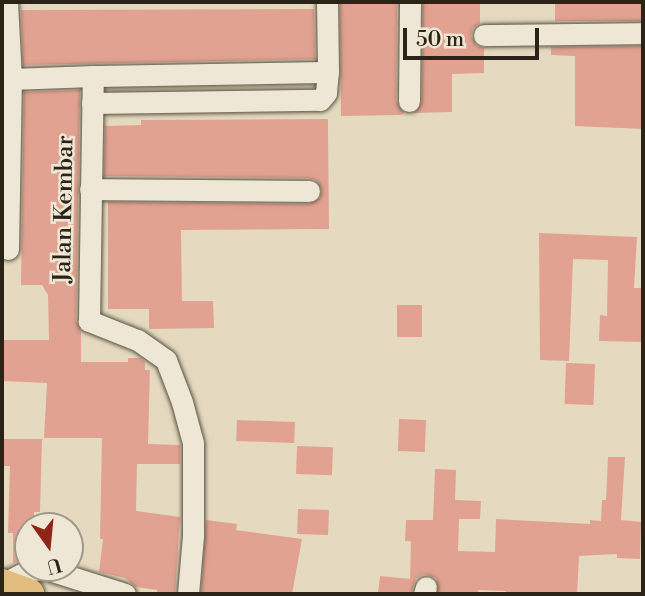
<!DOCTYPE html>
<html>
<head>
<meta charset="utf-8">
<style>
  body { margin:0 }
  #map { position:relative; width:645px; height:596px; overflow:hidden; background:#e5dac0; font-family:"Libre Bodoni",serif }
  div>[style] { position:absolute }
  .building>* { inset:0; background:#e2a291; transform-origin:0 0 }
  .roads { filter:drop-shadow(0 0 2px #5a5141) drop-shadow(0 0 2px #5a5141) }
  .minor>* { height:21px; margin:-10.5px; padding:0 10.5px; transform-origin:10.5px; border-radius:10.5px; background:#eee7d6 }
  .highway>* { height:30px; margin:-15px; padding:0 15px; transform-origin:15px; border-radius:15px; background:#e2bd80 }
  span { translate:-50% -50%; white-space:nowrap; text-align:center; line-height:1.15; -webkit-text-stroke:5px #eee7d6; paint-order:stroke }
  .street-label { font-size:24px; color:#2c2317 }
  .frame { position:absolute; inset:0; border:4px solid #2c2317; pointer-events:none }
  .north { position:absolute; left:14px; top:512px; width:70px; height:70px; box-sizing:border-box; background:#eee7d6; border:2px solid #a0998a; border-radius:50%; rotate:165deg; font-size:19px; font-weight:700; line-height:28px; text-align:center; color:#2c2317 }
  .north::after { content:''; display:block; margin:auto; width:24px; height:32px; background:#8f2418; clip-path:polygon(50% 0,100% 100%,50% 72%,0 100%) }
  .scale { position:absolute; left:403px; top:28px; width:136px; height:32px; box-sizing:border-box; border:4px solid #2c2317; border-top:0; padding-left:9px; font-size:21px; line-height:24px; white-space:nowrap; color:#2c2317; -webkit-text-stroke:5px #eee7d6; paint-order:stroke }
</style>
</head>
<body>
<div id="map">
  <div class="building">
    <i style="clip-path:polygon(340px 2px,397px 2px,396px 101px,404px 113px,401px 115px,341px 116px)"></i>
    <i style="clip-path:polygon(423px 2px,480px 2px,480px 23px,473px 28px,471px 36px,477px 46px,484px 48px,484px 73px,452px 74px,452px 112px,414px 113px,422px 101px)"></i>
    <i style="left:555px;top:2px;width:88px;height:19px"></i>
    <i style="clip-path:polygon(311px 9px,314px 9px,315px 59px,23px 65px,21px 10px)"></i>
    <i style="clip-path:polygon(643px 46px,643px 129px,575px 126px,575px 56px,551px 55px,551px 47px)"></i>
    <i style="clip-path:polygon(80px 90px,76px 321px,81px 331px,81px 362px,128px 362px,128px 358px,140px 358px,145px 362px,145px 370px,150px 370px,148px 444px,180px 445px,180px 464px,137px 464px,136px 511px,180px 517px,175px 594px,157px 594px,157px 590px,136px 587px,125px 578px,99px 572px,103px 539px,100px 539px,102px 438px,44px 438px,47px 383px,2px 381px,2px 340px,49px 340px,48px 295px,42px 285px,21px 285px,24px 92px)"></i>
    <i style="clip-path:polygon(328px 119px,329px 229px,181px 230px,182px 301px,213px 301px,214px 328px,149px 329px,149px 309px,108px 309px,108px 202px,309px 204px,320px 198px,322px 190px,316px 180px,309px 178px,104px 176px,105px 126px,141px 125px,141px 120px)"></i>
    <i style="clip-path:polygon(539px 233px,637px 237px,634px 288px,643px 288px,643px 342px,599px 341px,600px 315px,607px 316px,608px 260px,573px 259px,569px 361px,540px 360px)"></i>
    <i style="left:397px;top:305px;width:25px;height:32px"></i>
    <i style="left:566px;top:363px;width:29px;height:41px;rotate:2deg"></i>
    <i style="left:399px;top:419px;width:27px;height:32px;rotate:2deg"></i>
    <i style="left:237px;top:420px;width:58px;height:21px;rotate:2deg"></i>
    <i style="clip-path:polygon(2px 439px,42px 439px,40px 512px,34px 512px,34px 526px,28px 526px,28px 557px,13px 563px,13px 533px,8px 533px,10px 466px,2px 466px)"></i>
    <i style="left:297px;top:446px;width:36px;height:28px;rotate:2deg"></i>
    <i style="clip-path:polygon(608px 457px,625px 457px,621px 520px,641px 522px,640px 559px,617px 558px,617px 554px,579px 556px,577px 594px,505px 594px,506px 591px,478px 590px,478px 594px,438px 594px,436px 578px,424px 574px,416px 578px,411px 594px,378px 594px,380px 576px,410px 579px,411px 541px,405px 541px,406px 520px,433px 520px,435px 469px,456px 470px,455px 500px,481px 501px,480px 519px,459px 519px,458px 551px,495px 552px,496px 519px,590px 524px,590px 520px,601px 521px,602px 500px,606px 500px)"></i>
    <i style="left:298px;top:509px;width:31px;height:25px;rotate:2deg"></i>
    <i style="clip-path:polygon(206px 520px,237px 524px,236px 530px,302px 539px,292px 594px,201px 594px)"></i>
  </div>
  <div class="roads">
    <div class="minor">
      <i style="left:7px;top:2px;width:77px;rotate:87deg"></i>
      <i style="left:484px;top:35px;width:159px;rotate:-0.7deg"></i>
      <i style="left:409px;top:101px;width:99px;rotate:-89.4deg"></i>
      <i style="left:92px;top:103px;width:228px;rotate:-0.8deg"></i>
      <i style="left:320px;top:100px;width:9px;rotate:-49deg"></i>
      <i style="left:326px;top:93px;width:21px;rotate:-85deg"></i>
      <i style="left:90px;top:189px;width:219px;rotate:0.5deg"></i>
      <i style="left:8px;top:249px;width:170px;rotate:-89deg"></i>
      <i style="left:11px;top:79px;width:82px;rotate:-2.1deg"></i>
      <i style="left:2px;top:584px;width:30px;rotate:-27deg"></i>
      <i style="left:29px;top:570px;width:17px;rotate:-3deg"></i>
      <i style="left:46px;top:569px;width:83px;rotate:17.6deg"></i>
      <i style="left:188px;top:594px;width:58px;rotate:-85.1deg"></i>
      <i style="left:193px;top:536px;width:93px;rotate:-90deg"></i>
      <i style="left:193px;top:443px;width:42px;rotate:-105deg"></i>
      <i style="left:182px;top:402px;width:45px;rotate:-110.9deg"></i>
      <i style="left:166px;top:360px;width:35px;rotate:-145deg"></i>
      <i style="left:137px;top:340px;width:52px;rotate:-158.4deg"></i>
      <i style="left:89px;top:321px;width:245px;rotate:-89.1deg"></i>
      <i style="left:93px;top:76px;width:235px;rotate:-1deg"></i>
      <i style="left:328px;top:72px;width:70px;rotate:-90.8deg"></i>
      <i style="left:424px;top:594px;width:7px;rotate:-74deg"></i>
    </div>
    <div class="highway">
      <i style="left:2px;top:584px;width:29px;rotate:20deg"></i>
    </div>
  </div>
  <div class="street-label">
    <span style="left:65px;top:209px;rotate:-89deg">Jalan Kembar</span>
  </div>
  <div class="frame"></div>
  <div class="north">U</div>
  <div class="scale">50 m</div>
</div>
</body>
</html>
